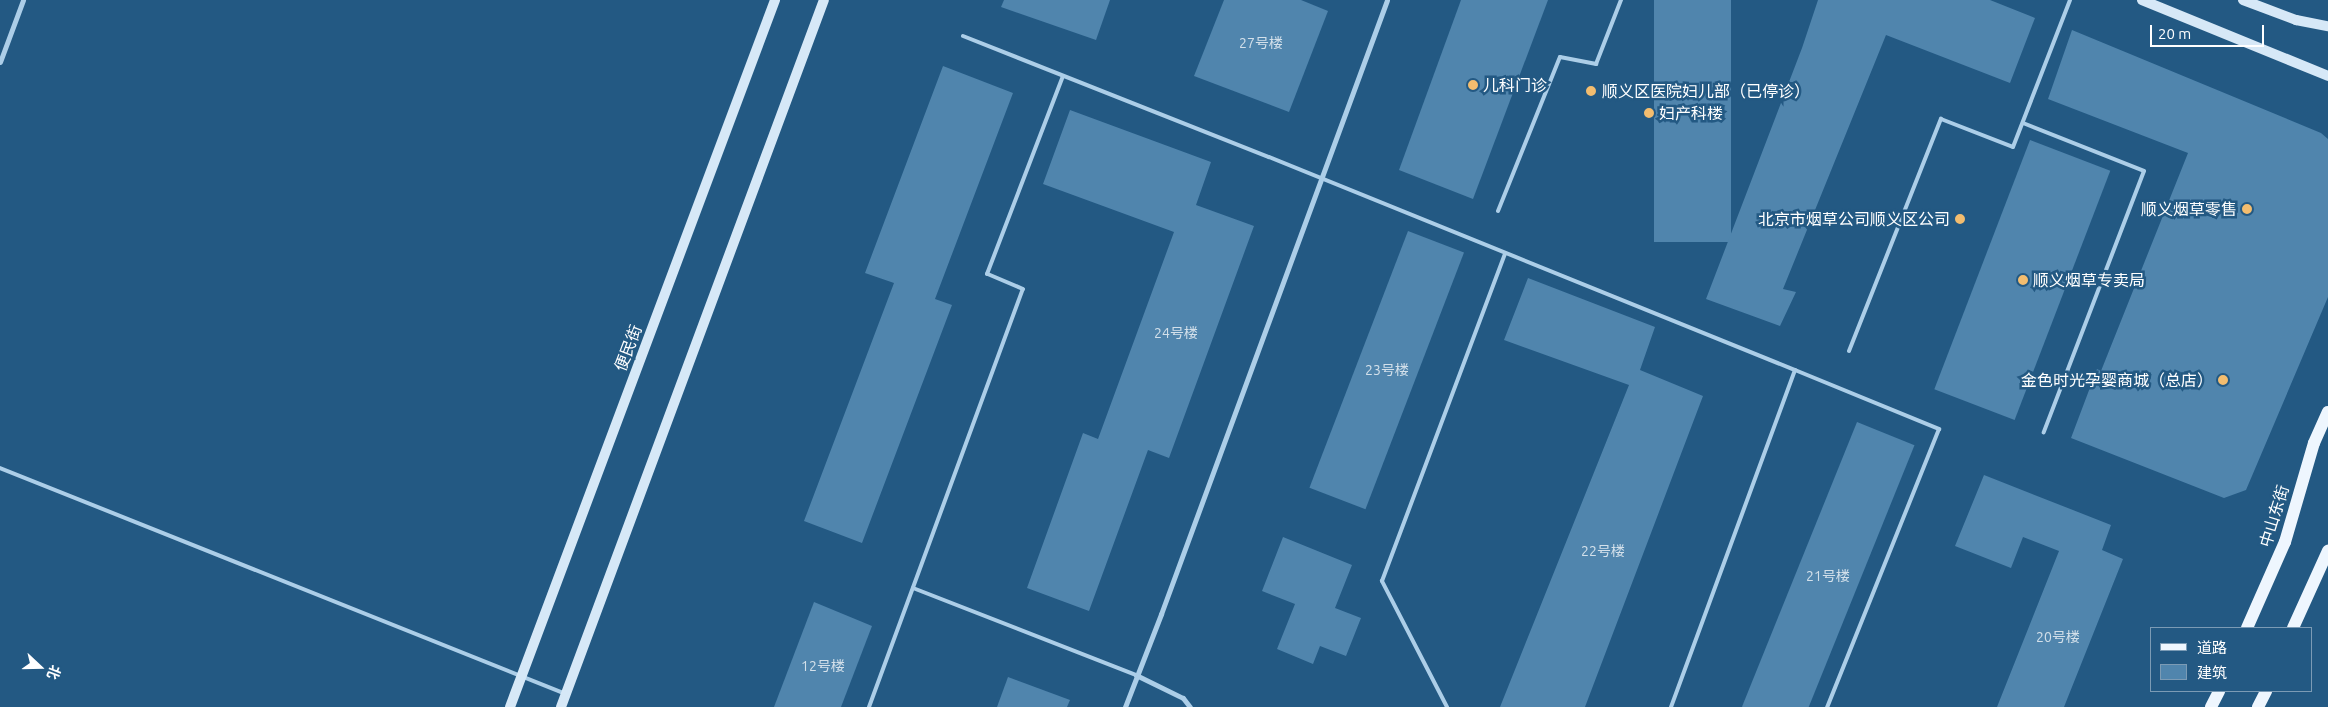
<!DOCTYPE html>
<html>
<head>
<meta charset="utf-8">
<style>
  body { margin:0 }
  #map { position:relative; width:2328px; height:707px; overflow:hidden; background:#235983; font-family:Ubuntu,"Noto Sans SC",sans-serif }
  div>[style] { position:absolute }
  .building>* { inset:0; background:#5085ad; transform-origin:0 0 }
  .lane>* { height:4px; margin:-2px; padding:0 2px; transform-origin:2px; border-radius:2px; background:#accee8 }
  .street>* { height:5px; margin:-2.5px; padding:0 2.5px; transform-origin:2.5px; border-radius:2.5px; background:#accee8 }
  .secondary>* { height:10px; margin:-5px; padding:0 5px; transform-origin:5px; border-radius:5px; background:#d6e8f7 }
  .primary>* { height:12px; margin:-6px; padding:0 6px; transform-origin:6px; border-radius:6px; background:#eef6fe }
  .dots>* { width:14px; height:14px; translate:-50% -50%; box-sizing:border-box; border:2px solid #235983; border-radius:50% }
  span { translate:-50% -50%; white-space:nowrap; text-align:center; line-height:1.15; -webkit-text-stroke:5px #235983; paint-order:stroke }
  .number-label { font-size:14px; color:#d3e0ea }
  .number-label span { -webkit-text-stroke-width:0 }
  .poi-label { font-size:16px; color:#fff }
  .left { translate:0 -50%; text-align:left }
  .right { translate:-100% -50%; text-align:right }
  .street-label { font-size:16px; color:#fff }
  .legend { position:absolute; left:2150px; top:627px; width:162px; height:65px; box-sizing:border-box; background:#235983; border:1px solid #7b9bb5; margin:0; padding:6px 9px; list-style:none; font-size:15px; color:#fff }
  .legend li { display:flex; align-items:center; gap:10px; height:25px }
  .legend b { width:25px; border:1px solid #7b9bb5 }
  .north { position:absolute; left:15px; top:642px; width:50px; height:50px; -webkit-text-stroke:4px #235983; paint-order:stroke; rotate:111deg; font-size:14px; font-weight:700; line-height:20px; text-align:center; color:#fff }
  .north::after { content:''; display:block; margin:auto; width:18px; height:22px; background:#fff; clip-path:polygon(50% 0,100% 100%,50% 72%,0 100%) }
  .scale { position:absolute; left:2150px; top:25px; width:114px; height:22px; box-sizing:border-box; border:2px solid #fff; border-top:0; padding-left:6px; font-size:15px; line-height:18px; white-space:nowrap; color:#fff; -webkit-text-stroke:4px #235983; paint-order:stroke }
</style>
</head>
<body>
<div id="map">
  <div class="building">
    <i style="clip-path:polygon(1004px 0,1110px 0,1096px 40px,1001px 7px)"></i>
    <i style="clip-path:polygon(1224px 0,1301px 0,1328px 11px,1289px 112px,1194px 76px)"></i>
    <i style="clip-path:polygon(1461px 0,1548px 0,1473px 199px,1399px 170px)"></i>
    <i style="left:1654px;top:0;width:77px;height:242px"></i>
    <i style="clip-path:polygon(1818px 0,1990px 0,2035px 18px,2010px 83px,1886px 35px,1783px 289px,1796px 292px,1780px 326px,1706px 299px,1802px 48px)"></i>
    <i style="clip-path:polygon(2072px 30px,2321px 133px,2328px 139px,2328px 297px,2246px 490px,2224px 498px,2071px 438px,2097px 369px,2101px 371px,2188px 153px,2048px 99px)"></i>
    <i style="clip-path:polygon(943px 66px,1013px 93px,935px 299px,952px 305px,862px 543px,804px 521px,894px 283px,865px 273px)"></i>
    <i style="clip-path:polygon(1070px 110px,1211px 162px,1196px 205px,1254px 226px,1169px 458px,1148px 450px,1089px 611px,1027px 588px,1083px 433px,1098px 439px,1174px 232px,1043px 184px)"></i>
    <i style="left:2030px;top:140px;width:86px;height:267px;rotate:21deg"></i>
    <i style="left:1408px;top:231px;width:60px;height:275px;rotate:21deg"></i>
    <i style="clip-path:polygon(1528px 278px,1655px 327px,1640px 370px,1703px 396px,1585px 707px,1500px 707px,1629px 385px,1504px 340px)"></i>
    <i style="left:1857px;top:422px;width:62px;height:307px;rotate:22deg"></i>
    <i style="clip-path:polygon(1984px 475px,2111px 525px,2102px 550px,2123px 559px,2064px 707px,1997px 707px,2059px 551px,2023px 537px,2011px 568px,1955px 546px)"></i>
    <i style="clip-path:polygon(1283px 537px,1352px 565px,1335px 608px,1361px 618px,1346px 656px,1320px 646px,1313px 664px,1277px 649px,1295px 604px,1262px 591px)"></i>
    <i style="clip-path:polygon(814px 602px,872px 626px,841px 707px,774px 707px)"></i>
    <i style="clip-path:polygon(1008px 677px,1070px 700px,1067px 707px,997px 707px)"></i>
  </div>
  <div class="lane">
    <i style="left:963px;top:36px;width:329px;rotate:21.6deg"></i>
    <i style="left:1269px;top:157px;width:567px;rotate:22.05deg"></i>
    <i style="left:1795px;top:370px;width:359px;rotate:110.2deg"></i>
    <i style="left:2023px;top:123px;width:130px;rotate:21.6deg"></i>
    <i style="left:2144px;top:171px;width:280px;rotate:111deg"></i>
    <i style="left:1498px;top:211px;width:166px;rotate:-68.1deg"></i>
    <i style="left:1560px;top:57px;width:37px;rotate:11deg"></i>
    <i style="left:1596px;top:64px;width:69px;rotate:-68.7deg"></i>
    <i style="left:1849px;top:351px;width:250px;rotate:-68.4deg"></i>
    <i style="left:1941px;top:119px;width:77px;rotate:21.3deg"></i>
    <i style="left:2013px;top:147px;width:158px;rotate:-68.8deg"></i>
    <i style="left:1795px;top:370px;width:156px;rotate:22.3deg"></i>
    <i style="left:1939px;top:429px;width:300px;rotate:111.9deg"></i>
    <i style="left:0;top:468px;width:609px;rotate:21.77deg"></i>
    <i style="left:913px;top:588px;width:239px;rotate:21.3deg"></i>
    <i style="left:869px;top:707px;width:445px;rotate:-69.8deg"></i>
    <i style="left:1023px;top:289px;width:39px;rotate:-157deg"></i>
    <i style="left:987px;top:274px;width:212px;rotate:-69deg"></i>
    <i style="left:1447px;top:707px;width:142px;rotate:-117.3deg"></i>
    <i style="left:1382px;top:581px;width:350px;rotate:-69.4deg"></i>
  </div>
  <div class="street">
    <i style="left:0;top:62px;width:66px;rotate:-69.6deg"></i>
    <i style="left:1136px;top:675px;width:52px;rotate:26.1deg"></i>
    <i style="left:1183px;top:698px;width:11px;rotate:52deg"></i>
    <i style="left:1125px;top:707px;width:100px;rotate:-68.8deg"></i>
    <i style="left:1161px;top:614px;width:654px;rotate:-69.79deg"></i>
  </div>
  <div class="secondary">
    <i style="left:2142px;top:0;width:201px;rotate:22.2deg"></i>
    <i style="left:2243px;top:0;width:57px;rotate:20.7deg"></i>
    <i style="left:2296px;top:20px;width:33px;rotate:11deg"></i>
    <i style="left:510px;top:707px;width:755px;rotate:-69.45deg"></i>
    <i style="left:561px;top:707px;width:754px;rotate:-69.6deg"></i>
  </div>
  <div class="primary">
    <i style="left:2247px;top:628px;width:94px;rotate:-66.2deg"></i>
    <i style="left:2285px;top:542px;width:103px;rotate:-73.7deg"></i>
    <i style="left:2314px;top:443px;width:34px;rotate:-66deg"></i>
    <i style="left:2293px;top:628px;width:85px;rotate:-65.6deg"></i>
    <i style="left:2211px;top:707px;width:18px;rotate:-63deg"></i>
    <i style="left:2258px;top:707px;width:18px;rotate:-63deg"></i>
  </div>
  <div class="dots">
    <i style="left:1473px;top:85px;background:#f3bd6f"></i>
    <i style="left:1591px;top:91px;background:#f3bd6f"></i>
    <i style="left:1649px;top:113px;background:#f3bd6f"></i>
    <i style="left:2247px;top:209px;background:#f3bd6f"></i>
    <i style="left:1960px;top:219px;background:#f3bd6f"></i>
    <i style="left:2023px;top:280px;background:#f3bd6f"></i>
    <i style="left:2223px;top:380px;background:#f3bd6f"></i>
  </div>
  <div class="number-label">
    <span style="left:1261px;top:43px">27号楼</span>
    <span style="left:1176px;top:333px">24号楼</span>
    <span style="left:1387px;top:370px">23号楼</span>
    <span style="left:1603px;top:551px">22号楼</span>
    <span style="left:1828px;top:576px">21号楼</span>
    <span style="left:2058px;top:637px">20号楼</span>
    <span style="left:823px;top:666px">12号楼</span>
  </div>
  <div class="poi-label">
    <span class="left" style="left:1483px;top:85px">儿科门诊</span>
    <span class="left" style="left:1602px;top:91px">顺义区医院妇儿部（已停诊）</span>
    <span class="left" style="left:1659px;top:113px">妇产科楼</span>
    <span class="right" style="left:2237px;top:209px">顺义烟草零售</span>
    <span class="right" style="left:1950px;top:219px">北京市烟草公司顺义区公司</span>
    <span class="left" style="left:2033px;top:280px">顺义烟草专卖局</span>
    <span class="right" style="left:2213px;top:380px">金色时光孕婴商城（总店）</span>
  </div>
  <div class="street-label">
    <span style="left:628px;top:348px;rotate:-69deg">便民街</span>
    <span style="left:2274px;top:516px;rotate:-73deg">中山东街</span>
  </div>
  <ul class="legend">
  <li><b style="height:6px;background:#eef6fe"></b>道路</li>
  <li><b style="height:14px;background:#5085ad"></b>建筑</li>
  </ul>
  <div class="north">北</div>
  <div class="scale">20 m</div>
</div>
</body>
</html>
